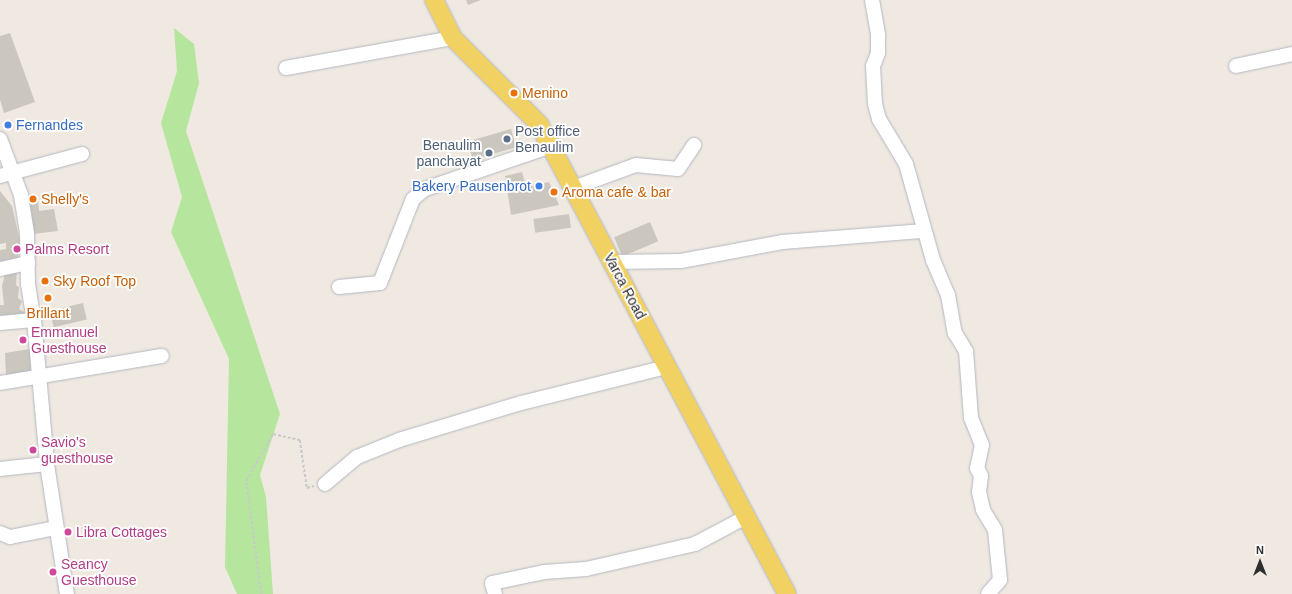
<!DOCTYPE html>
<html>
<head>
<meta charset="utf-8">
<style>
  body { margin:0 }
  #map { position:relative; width:1292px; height:594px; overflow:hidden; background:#efe9e1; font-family:Arial,sans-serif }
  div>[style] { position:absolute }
  .green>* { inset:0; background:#b6e59e }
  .building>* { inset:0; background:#cbc7bf; transform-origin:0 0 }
  .path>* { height:1.5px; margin-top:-0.75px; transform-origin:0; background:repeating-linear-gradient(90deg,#c9c9c9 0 3px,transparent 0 5px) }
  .roads { filter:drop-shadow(0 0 1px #b4b7c1) drop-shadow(0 0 1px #b4b7c1) }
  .minor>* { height:14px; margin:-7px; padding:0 7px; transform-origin:7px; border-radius:7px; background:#fff }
  .major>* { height:18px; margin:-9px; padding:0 9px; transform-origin:9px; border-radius:9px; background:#f2d163 }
  .dots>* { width:11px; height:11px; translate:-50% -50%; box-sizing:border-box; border:2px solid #fff; border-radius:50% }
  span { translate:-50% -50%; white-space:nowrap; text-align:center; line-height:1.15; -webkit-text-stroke:3.5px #fff; paint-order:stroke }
  .food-label { font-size:14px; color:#c56008 }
  .left { translate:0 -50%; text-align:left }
  .shop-label { font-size:14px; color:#366cbe }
  .right { translate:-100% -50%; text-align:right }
  .service-label { font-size:14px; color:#4e5e75 }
  .hotel-label { font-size:14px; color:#b23c85 }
  .street-label { font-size:14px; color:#2e2e2e }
  .north { position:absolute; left:1240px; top:542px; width:40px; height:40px; -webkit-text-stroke:3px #fff; paint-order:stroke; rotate:0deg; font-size:11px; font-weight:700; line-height:16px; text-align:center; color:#2e2e2e }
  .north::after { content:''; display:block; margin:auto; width:14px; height:18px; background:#2e2e2e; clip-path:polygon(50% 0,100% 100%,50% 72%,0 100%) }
</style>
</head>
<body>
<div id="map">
  <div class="green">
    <i style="clip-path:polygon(174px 28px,194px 44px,199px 83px,186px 131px,280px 414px,260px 475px,266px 497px,273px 594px,237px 594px,225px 567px,229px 359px,171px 232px,182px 197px,161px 123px,177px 71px)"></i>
  </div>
  <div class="building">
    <i style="clip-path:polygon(466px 0,481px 0,468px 5px)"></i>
    <i style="clip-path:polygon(10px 33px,35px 102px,4px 113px,0 100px,0 36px)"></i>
    <i style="left:511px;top:129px;width:19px;height:45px;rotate:74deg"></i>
    <i style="clip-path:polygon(522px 172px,526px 187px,549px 182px,559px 205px,511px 215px,505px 176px)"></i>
    <i style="clip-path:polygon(0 191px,12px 206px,20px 241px,18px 260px,0 265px,0 250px,6px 249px,6px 243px,0 244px)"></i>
    <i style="clip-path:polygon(38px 198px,39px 211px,54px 209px,58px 231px,33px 234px,28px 199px)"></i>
    <i style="left:569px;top:214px;width:14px;height:36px;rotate:82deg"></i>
    <i style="left:650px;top:222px;width:21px;height:39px;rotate:67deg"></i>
    <i style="clip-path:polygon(6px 270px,17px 271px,16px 285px,19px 287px,18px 298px,22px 301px,19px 309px,24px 312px,22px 319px,0 320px,0 305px,4px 305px,2px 286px)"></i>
    <i style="left:83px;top:303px;width:17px;height:34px;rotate:77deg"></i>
    <i style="clip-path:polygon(30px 349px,32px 372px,6px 377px,5px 353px)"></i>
  </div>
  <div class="path">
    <i style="left:261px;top:594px;width:114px;rotate:-97.6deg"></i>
    <i style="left:246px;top:481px;width:54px;rotate:-60.1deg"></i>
    <i style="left:273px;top:434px;width:28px;rotate:13deg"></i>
    <i style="left:300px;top:440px;width:49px;rotate:81.7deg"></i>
    <i style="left:307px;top:488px;width:7px;rotate:-16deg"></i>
  </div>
  <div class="roads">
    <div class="minor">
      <i style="left:872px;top:0;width:36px;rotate:80deg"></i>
      <i style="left:878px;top:35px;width:18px;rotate:90deg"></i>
      <i style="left:878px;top:53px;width:14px;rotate:111deg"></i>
      <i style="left:873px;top:66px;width:38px;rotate:87deg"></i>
      <i style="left:875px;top:104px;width:16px;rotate:75deg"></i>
      <i style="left:879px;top:119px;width:52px;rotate:59deg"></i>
      <i style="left:906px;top:164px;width:100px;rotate:74.3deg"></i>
      <i style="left:933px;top:260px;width:38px;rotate:67deg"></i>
      <i style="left:948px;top:295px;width:39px;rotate:80deg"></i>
      <i style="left:955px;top:333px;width:21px;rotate:59deg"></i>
      <i style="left:966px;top:351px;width:67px;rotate:85.7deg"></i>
      <i style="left:971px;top:418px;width:29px;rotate:68deg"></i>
      <i style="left:982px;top:445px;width:24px;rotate:102deg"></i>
      <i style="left:977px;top:468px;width:9px;rotate:63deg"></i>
      <i style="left:981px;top:476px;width:16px;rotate:97deg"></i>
      <i style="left:979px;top:492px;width:18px;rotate:77deg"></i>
      <i style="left:983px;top:510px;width:23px;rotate:59deg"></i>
      <i style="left:995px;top:530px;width:50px;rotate:84.3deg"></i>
      <i style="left:1000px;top:580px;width:18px;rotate:131deg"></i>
      <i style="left:1236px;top:66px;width:57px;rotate:-12.1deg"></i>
      <i style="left:286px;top:68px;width:170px;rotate:-10.2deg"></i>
      <i style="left:0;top:139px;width:60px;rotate:69.4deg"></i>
      <i style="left:21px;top:195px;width:39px;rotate:81deg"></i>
      <i style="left:27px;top:234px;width:50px;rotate:88.9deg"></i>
      <i style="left:28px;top:284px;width:36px;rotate:81deg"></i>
      <i style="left:34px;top:320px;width:145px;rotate:84.8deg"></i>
      <i style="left:47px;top:464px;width:132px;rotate:81.3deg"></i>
      <i style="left:0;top:176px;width:85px;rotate:-15deg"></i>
      <i style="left:573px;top:188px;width:67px;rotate:-20.1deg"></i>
      <i style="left:636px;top:165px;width:42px;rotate:5.4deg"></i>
      <i style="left:678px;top:169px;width:29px;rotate:-56deg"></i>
      <i style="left:612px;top:262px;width:69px;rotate:-0.8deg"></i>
      <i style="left:681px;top:261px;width:104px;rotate:-10.6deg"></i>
      <i style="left:783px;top:242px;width:141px;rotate:-4.5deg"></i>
      <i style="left:0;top:269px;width:29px;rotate:-12deg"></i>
      <i style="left:339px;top:287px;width:41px;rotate:-5.6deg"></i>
      <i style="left:380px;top:283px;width:90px;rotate:-68.6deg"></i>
      <i style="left:413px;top:199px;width:16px;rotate:-40deg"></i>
      <i style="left:425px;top:189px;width:133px;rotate:-18.8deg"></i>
      <i style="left:0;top:323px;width:34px;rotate:-5deg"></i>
      <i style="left:0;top:383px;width:164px;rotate:-9.5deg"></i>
      <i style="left:0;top:469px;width:47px;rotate:-6.1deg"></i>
      <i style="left:325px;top:484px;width:42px;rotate:-40.2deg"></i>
      <i style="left:357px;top:457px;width:45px;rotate:-22deg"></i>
      <i style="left:399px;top:440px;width:127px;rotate:-16.9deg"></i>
      <i style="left:521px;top:403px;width:150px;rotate:-13.9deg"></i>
      <i style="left:0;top:533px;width:11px;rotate:22deg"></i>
      <i style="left:10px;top:537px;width:47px;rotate:-11.1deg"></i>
      <i style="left:495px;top:594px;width:11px;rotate:-105deg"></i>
      <i style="left:492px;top:583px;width:53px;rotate:-11.9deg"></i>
      <i style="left:544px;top:572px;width:42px;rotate:-4.1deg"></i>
      <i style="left:586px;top:569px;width:112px;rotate:-12.9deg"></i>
      <i style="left:695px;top:544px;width:58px;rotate:-27.9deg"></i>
    </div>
    <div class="major">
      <i style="left:434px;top:0;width:42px;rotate:63.4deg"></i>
      <i style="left:453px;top:38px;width:122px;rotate:45deg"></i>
      <i style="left:539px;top:124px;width:531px;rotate:62.18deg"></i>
    </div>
  </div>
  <div class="dots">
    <i style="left:514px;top:93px;background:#e8710a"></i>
    <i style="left:8px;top:125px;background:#3f7fe0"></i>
    <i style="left:507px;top:139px;background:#5c6f8a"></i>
    <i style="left:489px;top:153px;background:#5c6f8a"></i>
    <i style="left:539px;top:186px;background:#3f7fe0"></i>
    <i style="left:554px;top:192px;background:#e8710a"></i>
    <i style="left:33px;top:199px;background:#e8710a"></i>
    <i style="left:17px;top:249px;background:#d1479c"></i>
    <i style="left:45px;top:281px;background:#e8710a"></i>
    <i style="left:48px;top:298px;background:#e8710a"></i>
    <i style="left:23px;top:340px;background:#d1479c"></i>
    <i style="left:33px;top:450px;background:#d1479c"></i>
    <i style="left:68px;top:532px;background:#d1479c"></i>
    <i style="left:53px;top:572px;background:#d1479c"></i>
  </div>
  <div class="food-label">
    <span class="left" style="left:522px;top:93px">Menino</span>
    <span class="left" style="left:562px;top:192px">Aroma cafe &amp; bar</span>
    <span class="left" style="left:41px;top:199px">Shelly's</span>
    <span class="left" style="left:53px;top:281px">Sky Roof Top</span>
    <span style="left:48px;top:313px">Brillant</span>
  </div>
  <div class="shop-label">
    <span class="left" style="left:16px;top:125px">Fernandes</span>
    <span class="right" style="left:531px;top:186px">Bakery Pausenbrot</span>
  </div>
  <div class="service-label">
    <span class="left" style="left:515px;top:139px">Post office<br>Benaulim</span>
    <span class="right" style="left:481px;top:153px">Benaulim<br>panchayat</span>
  </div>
  <div class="hotel-label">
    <span class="left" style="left:25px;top:249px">Palms Resort</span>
    <span class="left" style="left:31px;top:340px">Emmanuel<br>Guesthouse</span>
    <span class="left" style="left:41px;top:450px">Savio's<br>guesthouse</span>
    <span class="left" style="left:76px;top:532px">Libra Cottages</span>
    <span class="left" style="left:61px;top:572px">Seancy<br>Guesthouse</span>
  </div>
  <div class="street-label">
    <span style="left:625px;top:286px;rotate:62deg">Varca Road</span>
  </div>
  <div class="north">N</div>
</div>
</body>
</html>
